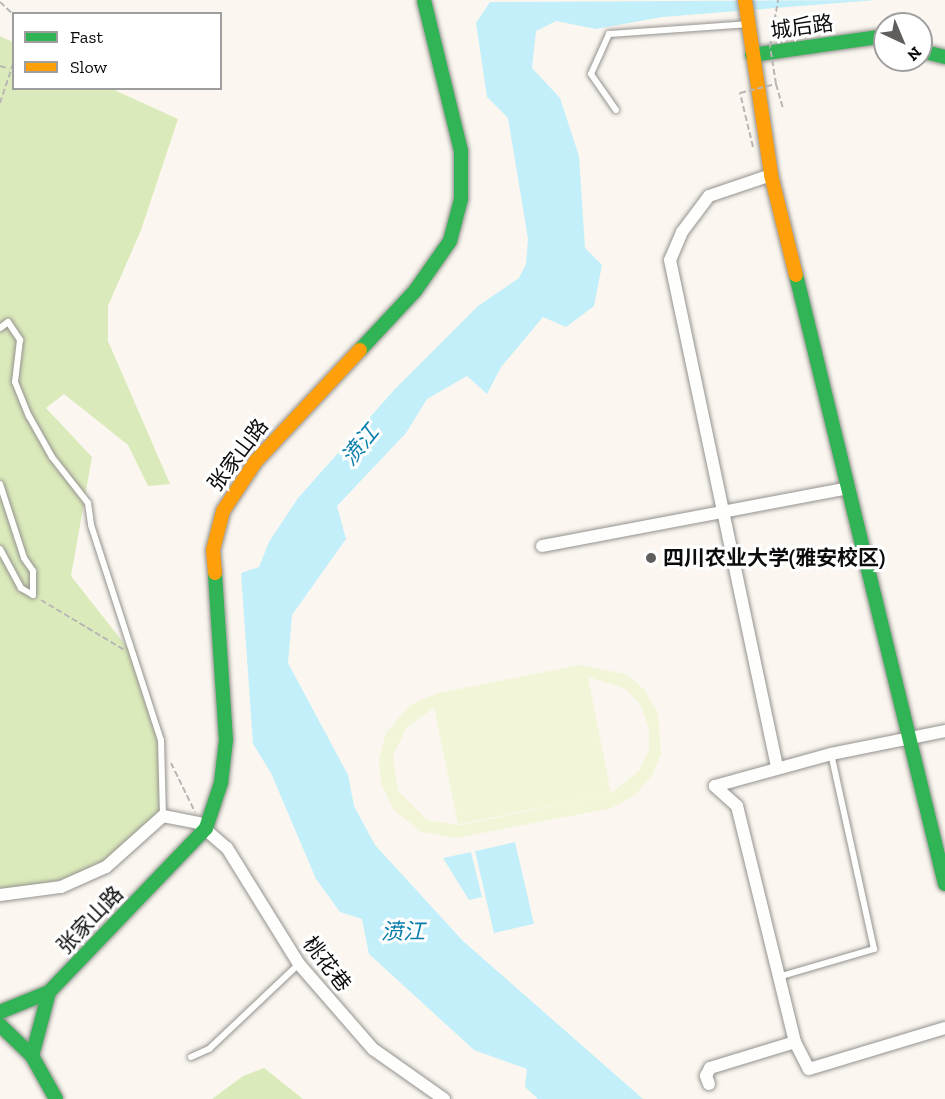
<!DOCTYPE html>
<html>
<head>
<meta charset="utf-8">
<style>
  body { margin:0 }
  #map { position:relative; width:945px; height:1099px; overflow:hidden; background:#fbf7f0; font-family:"Zilla Slab","Noto Sans SC",serif }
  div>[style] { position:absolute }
  .forest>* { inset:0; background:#dbeaba }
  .pitch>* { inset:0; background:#f2f5d8 }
  .water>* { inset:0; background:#c2eff9; transform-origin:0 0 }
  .path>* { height:2px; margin-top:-1px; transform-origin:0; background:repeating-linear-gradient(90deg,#b7b6b5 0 6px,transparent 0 9px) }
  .roads { filter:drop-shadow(0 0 2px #94928f) drop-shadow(0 0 2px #94928f) }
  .lane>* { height:6px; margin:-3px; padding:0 3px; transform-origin:3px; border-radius:3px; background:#fefefd }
  .street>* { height:12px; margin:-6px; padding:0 6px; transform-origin:6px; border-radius:6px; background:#fefefd }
  .fast>* { height:14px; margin:-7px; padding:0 7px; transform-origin:7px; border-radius:7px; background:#30b455 }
  .slow>* { height:14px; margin:-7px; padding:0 7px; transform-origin:7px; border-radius:7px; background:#ff9f0a }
  .path-bridge>* { height:2px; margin-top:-1px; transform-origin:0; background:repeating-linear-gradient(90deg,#b7b6b5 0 6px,transparent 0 9px) }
  .dots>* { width:16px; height:16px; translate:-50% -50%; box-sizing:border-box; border:3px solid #fff; border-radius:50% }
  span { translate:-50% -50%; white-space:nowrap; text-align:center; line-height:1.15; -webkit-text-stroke:6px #fff; paint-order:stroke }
  .street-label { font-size:21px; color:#0c0c0c }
  .poi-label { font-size:21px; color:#0c0c0c; font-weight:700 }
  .left { translate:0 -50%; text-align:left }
  .water-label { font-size:22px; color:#097eab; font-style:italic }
  .legend { position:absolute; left:12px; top:12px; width:210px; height:78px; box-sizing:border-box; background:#fff; border:2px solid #9e9e9e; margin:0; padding:8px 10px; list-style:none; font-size:18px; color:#0c0c0c }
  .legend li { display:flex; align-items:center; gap:12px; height:30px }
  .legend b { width:30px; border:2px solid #9e9e9e }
  .north { position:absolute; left:873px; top:12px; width:60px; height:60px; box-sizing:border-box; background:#fff; border:2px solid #9e9e9e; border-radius:50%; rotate:136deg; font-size:16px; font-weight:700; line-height:24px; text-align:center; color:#0c0c0c }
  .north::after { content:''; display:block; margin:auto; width:21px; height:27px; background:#605e5c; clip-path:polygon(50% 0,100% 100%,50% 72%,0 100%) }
</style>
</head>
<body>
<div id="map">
  <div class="forest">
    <i style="clip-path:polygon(0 36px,13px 42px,14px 88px,112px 89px,178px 119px,141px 230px,108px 306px,108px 341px,170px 484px,148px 486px,128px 445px,64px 394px,46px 408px,92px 457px,71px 576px,134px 656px,161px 740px,163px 816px,106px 867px,61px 887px,0 895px)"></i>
    <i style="clip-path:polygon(264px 1068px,303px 1099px,212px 1099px,243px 1076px)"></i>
  </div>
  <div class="pitch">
    <i style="clip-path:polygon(evenodd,580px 665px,625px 674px,644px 689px,658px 712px,661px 754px,651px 777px,635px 795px,612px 808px,456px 838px,421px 832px,393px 809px,381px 783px,379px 759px,386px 733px,410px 705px,438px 693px,580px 665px,588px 677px,626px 689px,640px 704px,649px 728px,649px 749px,640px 770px,611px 793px,588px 677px,580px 665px,434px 708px,458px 824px,609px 794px,461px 825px,427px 820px,398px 791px,393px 756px,406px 728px,434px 708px)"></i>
  </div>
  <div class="water">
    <i style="clip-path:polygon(877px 0,662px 17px,596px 29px,556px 21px,536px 31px,532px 68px,560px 98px,579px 156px,585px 248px,602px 265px,594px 306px,566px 327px,543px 317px,501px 367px,487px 394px,467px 376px,427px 399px,406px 433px,337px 506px,346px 539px,292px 615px,288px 663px,348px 775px,354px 806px,375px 845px,463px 941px,643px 1099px,538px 1099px,525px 1087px,527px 1069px,474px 1050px,369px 954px,362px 919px,340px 912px,316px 879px,271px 773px,253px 744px,241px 573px,259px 567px,269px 542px,298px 498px,395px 389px,478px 306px,519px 278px,526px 264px,528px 239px,508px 118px,487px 97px,476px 23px,490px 2px)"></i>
    <i style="left:515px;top:842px;width:84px;height:41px;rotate:77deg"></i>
    <i style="clip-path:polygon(471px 852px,482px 897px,469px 900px,443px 858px)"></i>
  </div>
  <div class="path">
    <i style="left:0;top:2px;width:19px;rotate:43deg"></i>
    <i style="left:0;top:66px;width:9px;rotate:18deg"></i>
    <i style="left:776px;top:84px;width:25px;rotate:74deg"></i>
    <i style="left:0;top:103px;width:44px;rotate:-71.6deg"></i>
    <i style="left:41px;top:600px;width:96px;rotate:30.9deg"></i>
    <i style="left:171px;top:763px;width:55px;rotate:63.9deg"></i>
  </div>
  <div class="roads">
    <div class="lane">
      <i style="left:616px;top:110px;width:44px;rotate:-124.8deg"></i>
      <i style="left:591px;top:74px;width:44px;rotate:-65.8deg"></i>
      <i style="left:609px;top:34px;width:138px;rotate:-4.1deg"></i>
      <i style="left:0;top:328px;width:10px;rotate:-37deg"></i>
      <i style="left:8px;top:322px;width:22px;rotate:56deg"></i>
      <i style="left:20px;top:340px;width:42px;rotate:96.8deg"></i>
      <i style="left:15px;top:382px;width:37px;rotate:68deg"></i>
      <i style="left:29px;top:416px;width:47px;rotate:60.7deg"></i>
      <i style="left:52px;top:457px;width:58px;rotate:52deg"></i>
      <i style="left:88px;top:503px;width:22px;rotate:82deg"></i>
      <i style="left:91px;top:525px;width:226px;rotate:72deg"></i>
      <i style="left:161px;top:740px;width:76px;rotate:88.5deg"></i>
      <i style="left:0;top:484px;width:78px;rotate:72deg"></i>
      <i style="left:24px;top:558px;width:16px;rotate:55deg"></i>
      <i style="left:33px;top:571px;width:24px;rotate:90deg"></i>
      <i style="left:33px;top:595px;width:14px;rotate:-150deg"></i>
      <i style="left:21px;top:588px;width:44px;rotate:-118.3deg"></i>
      <i style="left:778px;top:977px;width:100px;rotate:-16.3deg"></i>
      <i style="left:874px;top:949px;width:200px;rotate:-102.4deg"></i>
      <i style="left:191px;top:1057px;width:20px;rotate:-24deg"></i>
      <i style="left:209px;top:1049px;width:124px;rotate:-43.4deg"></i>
    </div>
    <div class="street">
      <i style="left:771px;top:175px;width:65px;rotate:161.3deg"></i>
      <i style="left:709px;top:196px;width:45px;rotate:126.9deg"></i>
      <i style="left:682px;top:232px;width:30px;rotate:113deg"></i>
      <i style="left:670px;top:260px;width:518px;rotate:78.08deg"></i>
      <i style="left:542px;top:546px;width:307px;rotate:-10.7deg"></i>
      <i style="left:0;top:895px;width:62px;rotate:-7.5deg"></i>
      <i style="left:61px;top:887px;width:49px;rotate:-24deg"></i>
      <i style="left:106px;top:867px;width:76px;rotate:-41.8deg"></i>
      <i style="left:163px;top:816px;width:36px;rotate:11deg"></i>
      <i style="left:198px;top:823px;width:38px;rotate:41deg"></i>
      <i style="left:227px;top:848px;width:137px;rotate:58.2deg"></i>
      <i style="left:299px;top:964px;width:113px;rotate:49deg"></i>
      <i style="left:373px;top:1049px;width:87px;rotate:35.2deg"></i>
      <i style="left:795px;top:1042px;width:243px;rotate:-103.8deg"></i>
      <i style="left:737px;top:806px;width:30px;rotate:-138deg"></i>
      <i style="left:715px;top:786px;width:120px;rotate:-15.4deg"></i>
      <i style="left:831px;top:754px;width:116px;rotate:-11.4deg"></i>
      <i style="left:709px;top:1084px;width:9px;rotate:-111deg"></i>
      <i style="left:706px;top:1076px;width:9px;rotate:-63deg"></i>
      <i style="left:710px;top:1068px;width:89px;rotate:-17deg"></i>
      <i style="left:795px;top:1042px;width:30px;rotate:63deg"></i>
      <i style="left:809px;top:1069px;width:142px;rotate:-16.8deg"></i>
    </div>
    <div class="fast">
      <i style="left:921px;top:51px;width:25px;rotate:14deg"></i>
      <i style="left:752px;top:55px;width:134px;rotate:-8.1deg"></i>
      <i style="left:796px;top:275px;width:627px;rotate:76.25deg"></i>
      <i style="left:360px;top:350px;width:81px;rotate:-47deg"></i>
      <i style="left:415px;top:291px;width:61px;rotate:-55deg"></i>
      <i style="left:450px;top:241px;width:43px;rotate:-75.3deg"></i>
      <i style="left:461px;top:199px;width:48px;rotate:-90deg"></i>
      <i style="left:461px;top:151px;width:155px;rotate:-103.8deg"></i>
      <i style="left:0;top:1012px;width:53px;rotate:-22.2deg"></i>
      <i style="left:49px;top:992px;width:227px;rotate:-46.2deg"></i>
      <i style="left:206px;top:828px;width:47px;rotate:-71.6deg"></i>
      <i style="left:221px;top:783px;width:43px;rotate:-83.4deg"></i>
      <i style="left:226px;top:740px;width:167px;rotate:-93.8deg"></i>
      <i style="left:0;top:1025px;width:45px;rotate:44.1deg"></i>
      <i style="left:32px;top:1056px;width:49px;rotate:60.8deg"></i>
      <i style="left:32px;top:1056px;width:66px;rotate:-75.1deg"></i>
    </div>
    <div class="slow">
      <i style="left:745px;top:0;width:177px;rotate:81.5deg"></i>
      <i style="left:771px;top:175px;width:103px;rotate:76deg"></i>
      <i style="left:215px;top:573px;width:23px;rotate:-95deg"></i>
      <i style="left:213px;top:550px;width:40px;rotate:-75.6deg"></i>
      <i style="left:223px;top:511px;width:60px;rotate:-56.6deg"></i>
      <i style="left:256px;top:461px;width:152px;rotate:-46.9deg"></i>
    </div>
  </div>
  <div class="path-bridge">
    <i style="left:753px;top:147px;width:56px;rotate:-103.5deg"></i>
    <i style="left:740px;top:93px;width:37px;rotate:-14deg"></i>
    <i style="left:776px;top:84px;width:37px;rotate:-99deg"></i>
    <i style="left:770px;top:47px;width:48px;rotate:-80.3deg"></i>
  </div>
  <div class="dots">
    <i style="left:651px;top:558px;background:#605e5c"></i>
  </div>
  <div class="street-label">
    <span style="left:802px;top:27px;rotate:-8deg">城后路</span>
    <span style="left:238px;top:455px;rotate:-53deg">张家山路</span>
    <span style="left:90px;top:920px;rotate:-46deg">张家山路</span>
    <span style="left:327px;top:964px;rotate:52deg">桃花巷</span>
  </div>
  <div class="poi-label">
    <span class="left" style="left:663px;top:558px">四川农业大学(雅安校区)</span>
  </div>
  <div class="water-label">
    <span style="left:360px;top:445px;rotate:-51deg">𣸣江</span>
    <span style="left:403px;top:932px">𣸣江</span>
  </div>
  <ul class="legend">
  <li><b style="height:8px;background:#30b455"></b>Fast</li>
  <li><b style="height:8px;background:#ff9f0a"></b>Slow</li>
  </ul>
  <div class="north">N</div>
</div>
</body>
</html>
